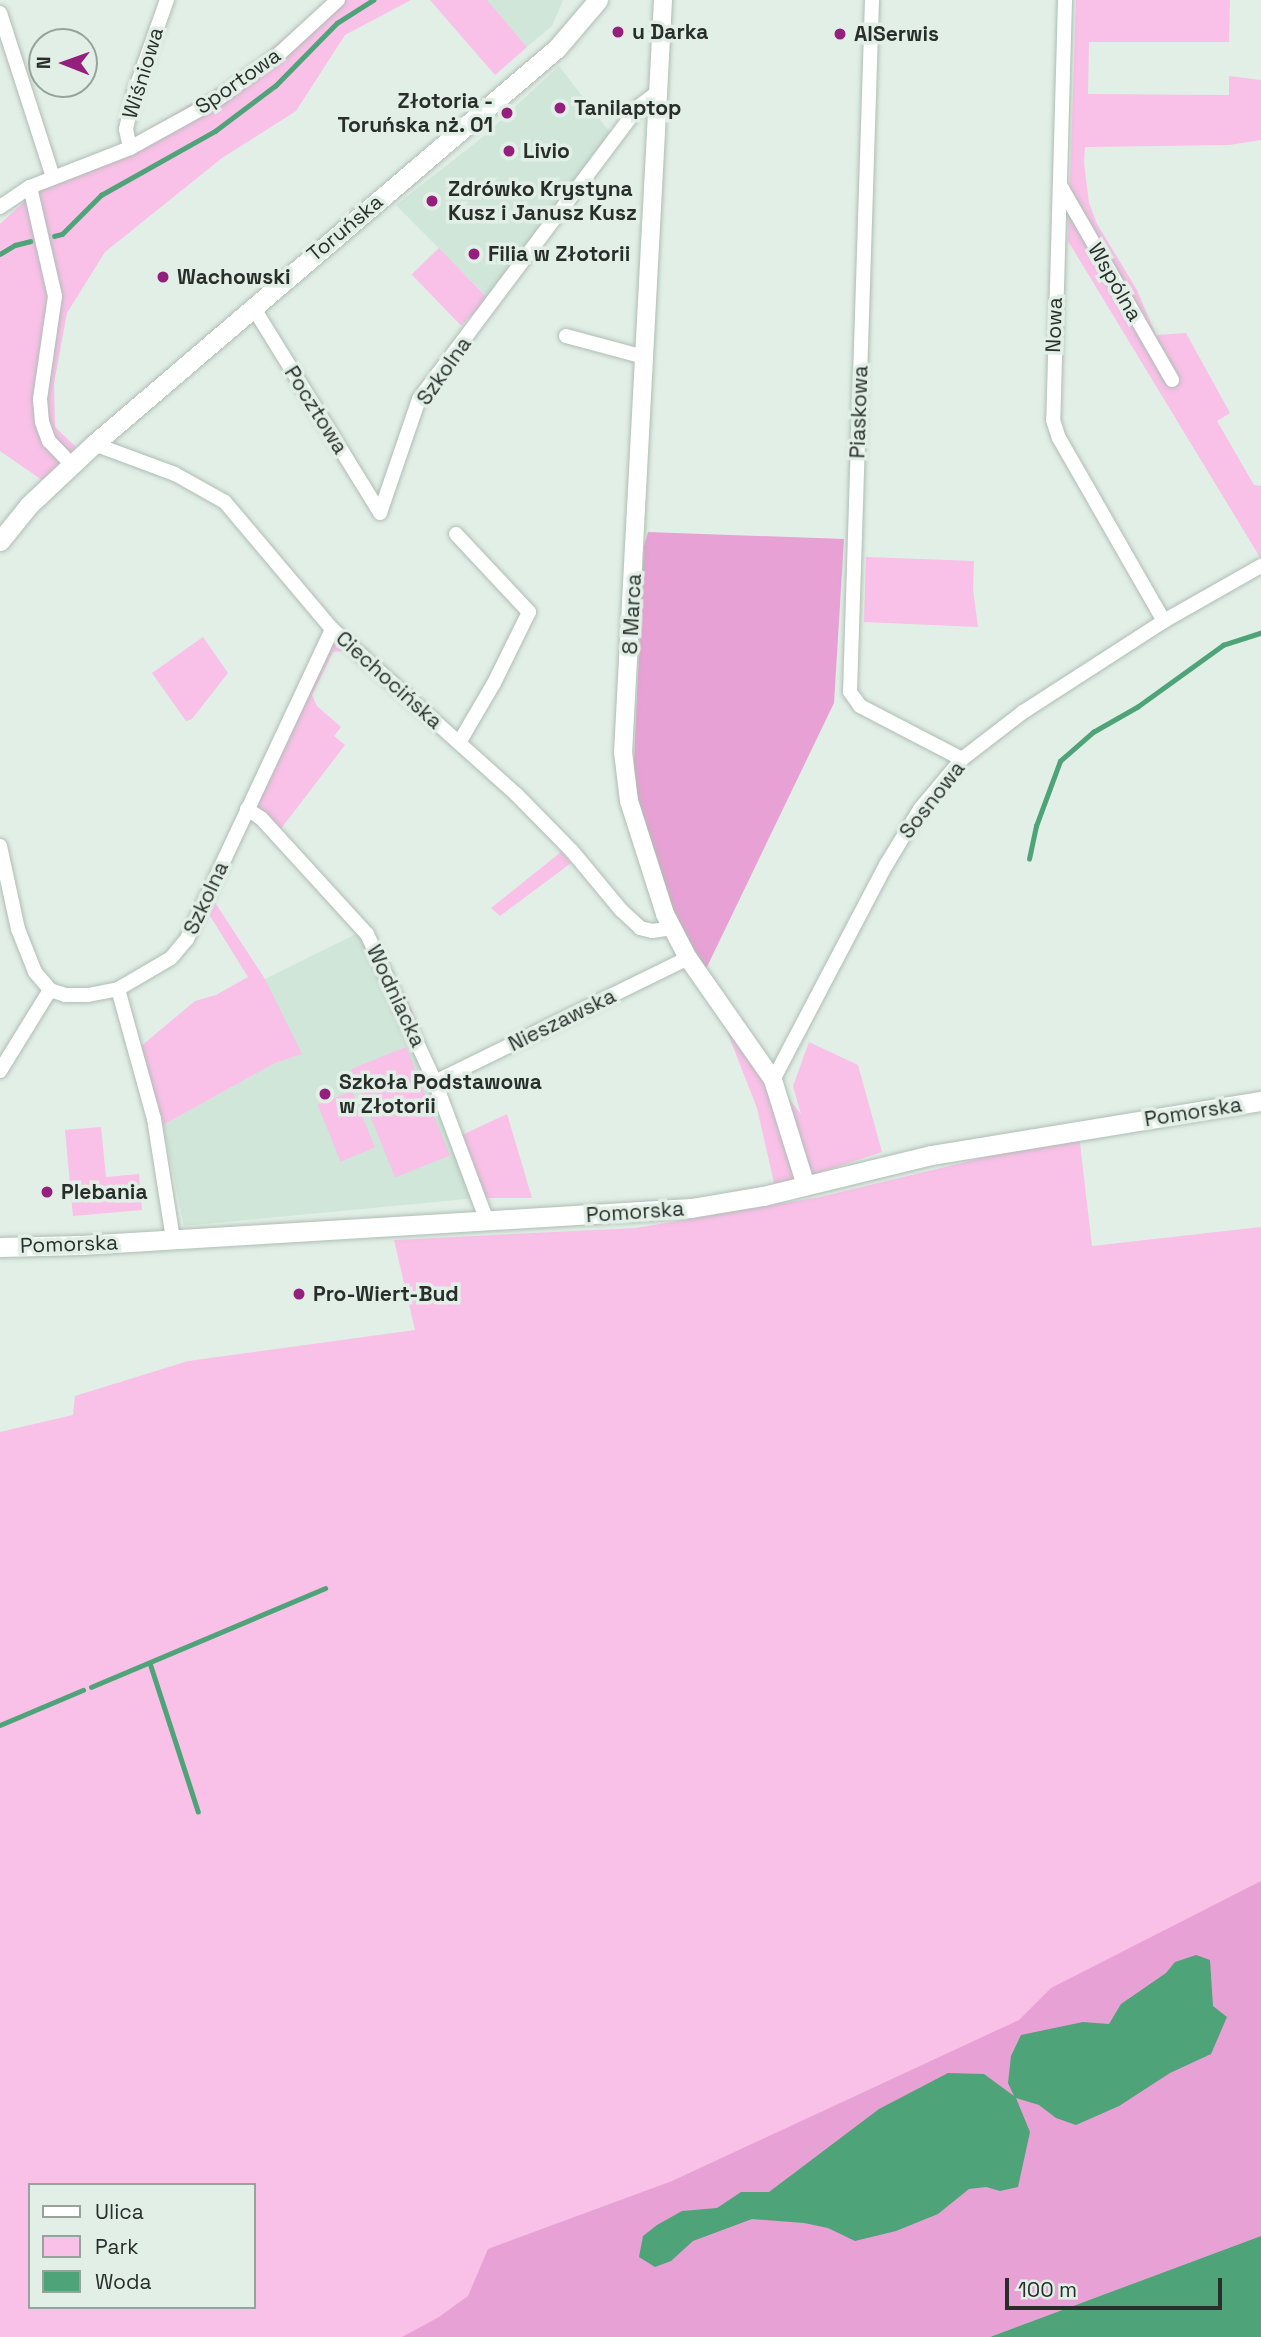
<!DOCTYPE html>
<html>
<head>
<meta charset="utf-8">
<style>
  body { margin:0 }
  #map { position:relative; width:1261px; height:2337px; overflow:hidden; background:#e1efe6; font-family:"Space Grotesk",sans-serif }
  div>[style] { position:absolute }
  .built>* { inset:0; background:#d0e6d9 }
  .green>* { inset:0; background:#f9c0e8; transform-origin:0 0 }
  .forest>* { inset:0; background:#e8a1d4 }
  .water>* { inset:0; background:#4ea378 }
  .stream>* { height:4.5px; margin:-2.25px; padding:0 2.25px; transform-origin:2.25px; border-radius:2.25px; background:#4ea378 }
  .roads { filter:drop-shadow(0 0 2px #afbdb4) drop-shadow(0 0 2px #afbdb4) }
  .minor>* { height:14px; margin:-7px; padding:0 7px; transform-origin:7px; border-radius:7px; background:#fff }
  .tertiary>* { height:18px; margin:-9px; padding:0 9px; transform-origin:9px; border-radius:9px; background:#fff }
  .secondary>* { height:19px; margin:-9.5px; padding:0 9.5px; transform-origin:9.5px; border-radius:9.5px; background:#fff }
  .dots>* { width:19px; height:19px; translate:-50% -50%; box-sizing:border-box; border:4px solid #e1efe6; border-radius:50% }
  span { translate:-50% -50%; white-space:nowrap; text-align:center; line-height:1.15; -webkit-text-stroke:7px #e1efe6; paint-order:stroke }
  .poi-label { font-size:21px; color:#292e2b; font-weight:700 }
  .left { translate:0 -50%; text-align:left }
  .right { translate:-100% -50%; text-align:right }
  .street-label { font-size:21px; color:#292e2b }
  .legend { position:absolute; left:28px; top:2183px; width:228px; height:126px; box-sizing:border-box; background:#e1efe6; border:2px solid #97a29b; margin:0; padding:9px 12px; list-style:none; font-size:21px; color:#292e2b }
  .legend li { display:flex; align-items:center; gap:14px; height:35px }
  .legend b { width:35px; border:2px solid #97a29b }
  .north { position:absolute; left:28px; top:28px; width:70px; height:70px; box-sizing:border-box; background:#e1efe6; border:2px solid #97a29b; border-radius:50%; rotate:271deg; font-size:19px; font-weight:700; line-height:28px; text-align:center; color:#292e2b }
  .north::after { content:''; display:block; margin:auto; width:24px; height:32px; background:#941f7d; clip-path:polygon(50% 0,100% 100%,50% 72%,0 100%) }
  .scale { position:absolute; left:1005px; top:2278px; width:217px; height:32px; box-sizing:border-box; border:4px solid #292e2b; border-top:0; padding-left:9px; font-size:21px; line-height:24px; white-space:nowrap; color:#292e2b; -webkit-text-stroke:5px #e1efe6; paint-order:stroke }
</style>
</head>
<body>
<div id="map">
  <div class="built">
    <i style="clip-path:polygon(487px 0,563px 0,552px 26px,527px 47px)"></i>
    <i style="clip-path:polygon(559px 66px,612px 135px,489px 299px,396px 205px,484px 136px)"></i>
    <i style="clip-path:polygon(360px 932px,477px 1198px,184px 1226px,163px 1125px,275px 1063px,301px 1054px,265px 979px)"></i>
  </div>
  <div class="green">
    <i style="clip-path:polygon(331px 0,411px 0,345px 35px,296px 111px,222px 158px,105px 252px,67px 313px,54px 383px,55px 427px,76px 447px,42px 480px,0 451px,0 224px,37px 190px,135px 138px,242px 72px)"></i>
    <i style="clip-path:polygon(430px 0,487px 0,527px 47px,495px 75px)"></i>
    <i style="clip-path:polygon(1076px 0,1230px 0,1229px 42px,1089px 42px,1088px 94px,1229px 95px,1229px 76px,1261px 80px,1261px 140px,1229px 145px,1085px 147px,1084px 163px,1089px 203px,1097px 224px,1137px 290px,1156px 335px,1186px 333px,1230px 413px,1217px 421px,1254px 485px,1261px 486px,1261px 559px,1068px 241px)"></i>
    <i style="left:439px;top:248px;width:71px;height:38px;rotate:46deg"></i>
    <i style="clip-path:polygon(866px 557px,974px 561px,973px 589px,978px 627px,864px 622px)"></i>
    <i style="clip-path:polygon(203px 637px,228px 673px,192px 719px,186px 721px,152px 673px)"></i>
    <i style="clip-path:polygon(334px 641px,346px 651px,333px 652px,312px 695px,317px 706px,341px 727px,334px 736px,345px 745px,280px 830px,367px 925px,409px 1003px,462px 1135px,507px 1114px,532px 1198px,477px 1198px,360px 932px,255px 811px,260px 803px,255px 799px)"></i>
    <i style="clip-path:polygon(561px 852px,571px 863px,500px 916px,491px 908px)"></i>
    <i style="clip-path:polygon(212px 898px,265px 979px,302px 1054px,275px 1063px,163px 1125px,140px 1047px,195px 1001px,216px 995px,248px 977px,207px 911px)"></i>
    <i style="clip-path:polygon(721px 1016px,801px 1114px,793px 1086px,809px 1042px,858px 1065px,882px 1152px,775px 1187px,757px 1108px)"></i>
    <i style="left:406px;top:1047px;width:117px;height:59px;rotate:68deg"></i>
    <i style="left:352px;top:1091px;width:61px;height:37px;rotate:68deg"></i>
    <i style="clip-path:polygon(101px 1127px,106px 1177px,139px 1174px,142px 1210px,73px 1216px,65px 1130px)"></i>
    <i style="clip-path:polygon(evenodd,1079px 1135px,1092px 1246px,1261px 1227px,1261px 2337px,0 2337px,0 1432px,73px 1415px,75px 1396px,188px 1361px,415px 1330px,394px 1240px,636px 1228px,820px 1197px,1079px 1135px,30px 2185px,254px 2185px,254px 2307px,30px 2307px,30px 2185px)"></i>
  </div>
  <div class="forest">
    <i style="clip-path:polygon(648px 532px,844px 539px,834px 703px,705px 971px,666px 908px,633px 781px,644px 546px)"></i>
    <i style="clip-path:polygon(1261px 1881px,1261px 2236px,990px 2337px,402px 2337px,439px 2317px,468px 2296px,488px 2249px,672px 2181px,1019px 2020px,1051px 1988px)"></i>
  </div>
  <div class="water">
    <i style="clip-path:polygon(1196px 1955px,1210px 1960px,1213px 2006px,1227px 2017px,1211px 2054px,1170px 2073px,1119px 2106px,1076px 2125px,1056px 2118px,1039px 2105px,1016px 2098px,1030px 2132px,1018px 2187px,1000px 2191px,986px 2187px,969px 2189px,938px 2214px,896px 2231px,855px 2241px,828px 2228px,804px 2223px,752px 2219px,693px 2241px,671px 2261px,655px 2267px,639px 2257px,643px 2236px,657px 2225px,682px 2211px,717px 2208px,741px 2192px,769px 2192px,879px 2109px,948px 2073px,984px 2074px,1014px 2096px,1008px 2083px,1011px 2056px,1021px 2035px,1083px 2022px,1109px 2024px,1121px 2004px,1166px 1973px,1175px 1962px)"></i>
    <i style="clip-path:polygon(1261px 2236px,1261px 2337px,990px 2337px)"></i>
  </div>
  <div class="stream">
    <i style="left:54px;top:236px;width:8px;rotate:-14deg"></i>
    <i style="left:62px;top:234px;width:55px;rotate:-45deg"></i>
    <i style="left:101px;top:195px;width:131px;rotate:-29.3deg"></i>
    <i style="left:215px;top:131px;width:75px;rotate:-36.9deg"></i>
    <i style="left:275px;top:86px;width:88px;rotate:-45.5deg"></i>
    <i style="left:337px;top:23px;width:43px;rotate:-32.6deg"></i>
    <i style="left:0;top:254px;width:17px;rotate:-31deg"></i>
    <i style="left:15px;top:245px;width:16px;rotate:-14deg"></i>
    <i style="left:1029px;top:859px;width:34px;rotate:-78deg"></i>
    <i style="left:1036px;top:826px;width:69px;rotate:-69.7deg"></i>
    <i style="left:1060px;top:761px;width:44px;rotate:-41.3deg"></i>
    <i style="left:1093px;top:732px;width:51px;rotate:-29.6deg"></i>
    <i style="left:1137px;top:707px;width:106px;rotate:-35.8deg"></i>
    <i style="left:1223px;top:645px;width:40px;rotate:-18deg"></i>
    <i style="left:150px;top:1663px;width:156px;rotate:72deg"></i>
    <i style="left:91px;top:1687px;width:254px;rotate:-22.9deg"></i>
    <i style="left:0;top:1725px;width:90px;rotate:-22.9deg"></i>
  </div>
  <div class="roads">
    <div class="minor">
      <i style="left:872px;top:0;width:692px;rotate:91.82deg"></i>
      <i style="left:850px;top:692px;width:17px;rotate:54deg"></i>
      <i style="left:860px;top:706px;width:115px;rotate:27.5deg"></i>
      <i style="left:1065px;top:0;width:420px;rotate:91.6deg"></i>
      <i style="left:1053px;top:420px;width:19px;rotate:72deg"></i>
      <i style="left:1059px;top:438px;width:211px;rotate:60.2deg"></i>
      <i style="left:0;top:13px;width:172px;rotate:72.1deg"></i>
      <i style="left:130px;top:148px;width:19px;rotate:-102deg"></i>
      <i style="left:126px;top:129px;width:37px;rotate:-77deg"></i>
      <i style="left:134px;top:93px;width:99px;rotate:-70.5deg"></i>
      <i style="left:1060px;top:185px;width:225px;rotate:60.1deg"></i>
      <i style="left:30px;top:187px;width:112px;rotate:77.1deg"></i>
      <i style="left:55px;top:296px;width:104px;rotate:98.3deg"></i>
      <i style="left:40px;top:399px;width:23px;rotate:85deg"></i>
      <i style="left:42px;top:422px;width:20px;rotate:70deg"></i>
      <i style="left:49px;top:441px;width:33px;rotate:46deg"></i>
      <i style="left:0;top:207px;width:36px;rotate:-34deg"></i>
      <i style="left:30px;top:187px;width:107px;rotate:-21.3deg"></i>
      <i style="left:130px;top:148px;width:97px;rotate:-28.9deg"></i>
      <i style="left:215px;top:101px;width:79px;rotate:-36.3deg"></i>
      <i style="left:279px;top:54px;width:80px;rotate:-42.5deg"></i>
      <i style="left:253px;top:307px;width:242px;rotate:58.3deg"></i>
      <i style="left:566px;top:336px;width:81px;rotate:15.1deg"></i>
      <i style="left:94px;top:444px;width:86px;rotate:20.3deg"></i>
      <i style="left:175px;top:474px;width:57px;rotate:29.2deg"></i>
      <i style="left:225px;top:502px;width:166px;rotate:49.9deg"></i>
      <i style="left:332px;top:629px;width:247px;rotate:41.9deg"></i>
      <i style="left:516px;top:794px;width:80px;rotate:45.5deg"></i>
      <i style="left:572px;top:851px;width:77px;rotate:50.3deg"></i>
      <i style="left:621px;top:910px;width:26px;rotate:43deg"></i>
      <i style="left:640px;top:928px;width:12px;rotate:14deg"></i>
      <i style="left:652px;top:931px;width:21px;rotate:-8deg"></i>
      <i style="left:380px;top:513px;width:120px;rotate:-71.1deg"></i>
      <i style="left:419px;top:399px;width:365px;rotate:-53.1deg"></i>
      <i style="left:638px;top:107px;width:26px;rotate:-37deg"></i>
      <i style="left:456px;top:534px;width:107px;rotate:46.9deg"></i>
      <i style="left:529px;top:612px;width:79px;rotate:116.2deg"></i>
      <i style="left:494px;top:683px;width:69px;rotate:120.3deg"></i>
      <i style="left:247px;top:809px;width:17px;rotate:33deg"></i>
      <i style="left:261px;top:818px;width:157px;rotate:47.6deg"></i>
      <i style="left:367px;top:934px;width:163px;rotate:65.3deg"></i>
      <i style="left:435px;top:1082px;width:148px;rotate:69.5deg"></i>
      <i style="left:0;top:846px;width:85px;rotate:77.8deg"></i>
      <i style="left:18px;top:929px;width:46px;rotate:68.4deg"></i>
      <i style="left:35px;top:972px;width:23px;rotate:50deg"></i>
      <i style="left:50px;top:990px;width:16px;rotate:18deg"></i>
      <i style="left:65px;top:995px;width:23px"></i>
      <i style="left:88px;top:995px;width:31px;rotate:-11deg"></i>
      <i style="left:118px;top:989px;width:61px;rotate:-30.3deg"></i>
      <i style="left:171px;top:958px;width:25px;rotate:-50deg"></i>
      <i style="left:187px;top:939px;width:342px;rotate:-64.9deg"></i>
      <i style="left:118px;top:989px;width:135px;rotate:74.5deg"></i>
      <i style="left:154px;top:1119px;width:121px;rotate:81deg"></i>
      <i style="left:0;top:1071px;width:95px;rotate:-58.3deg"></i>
      <i style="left:773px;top:1080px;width:243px;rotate:-62.3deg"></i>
      <i style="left:886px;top:865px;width:66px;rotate:-58.7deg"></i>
      <i style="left:920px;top:809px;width:65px;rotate:-50deg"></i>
      <i style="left:962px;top:759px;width:77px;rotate:-37.6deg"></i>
      <i style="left:1023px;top:712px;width:168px;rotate:-32.8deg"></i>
      <i style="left:1164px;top:621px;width:112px;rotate:-29.6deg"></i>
      <i style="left:435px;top:1082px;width:282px;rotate:-26.1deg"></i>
    </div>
    <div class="tertiary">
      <i style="left:663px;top:0;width:753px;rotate:93.04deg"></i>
      <i style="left:623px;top:752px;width:49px;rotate:83deg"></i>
      <i style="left:629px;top:801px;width:119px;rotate:72.3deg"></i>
      <i style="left:665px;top:914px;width:50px;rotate:62.4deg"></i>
      <i style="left:688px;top:958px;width:149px;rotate:55.1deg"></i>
      <i style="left:773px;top:1080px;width:111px;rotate:72.7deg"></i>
    </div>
    <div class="secondary">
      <i style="left:0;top:541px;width:46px;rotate:-51.1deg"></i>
      <i style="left:29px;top:505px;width:89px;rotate:-43.2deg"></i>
      <i style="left:94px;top:444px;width:609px;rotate:-40.54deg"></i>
      <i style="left:557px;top:48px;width:63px;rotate:-49.5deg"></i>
      <i style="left:0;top:1247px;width:81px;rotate:-1.4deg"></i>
      <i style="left:81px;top:1245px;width:611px;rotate:-3.47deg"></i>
      <i style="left:691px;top:1208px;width:73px;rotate:-9.5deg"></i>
      <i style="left:763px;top:1196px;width:173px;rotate:-13.7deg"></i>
      <i style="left:931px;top:1155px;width:334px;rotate:-9.3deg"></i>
    </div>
  </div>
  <div class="dots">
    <i style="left:618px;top:32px;background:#941f7d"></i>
    <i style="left:840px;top:34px;background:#941f7d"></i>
    <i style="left:560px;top:108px;background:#941f7d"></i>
    <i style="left:507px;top:113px;background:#941f7d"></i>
    <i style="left:509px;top:151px;background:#941f7d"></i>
    <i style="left:432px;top:201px;background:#941f7d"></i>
    <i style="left:474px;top:254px;background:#941f7d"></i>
    <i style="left:163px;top:277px;background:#941f7d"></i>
    <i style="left:325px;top:1094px;background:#941f7d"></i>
    <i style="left:47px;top:1192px;background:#941f7d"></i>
    <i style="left:299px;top:1294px;background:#941f7d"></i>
  </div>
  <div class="poi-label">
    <span class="left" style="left:632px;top:32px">u Darka</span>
    <span class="left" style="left:854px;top:34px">AlSerwis</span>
    <span class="right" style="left:493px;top:113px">Złotoria -<br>Toruńska nż. 01</span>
    <span class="left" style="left:574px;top:108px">Tanilaptop</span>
    <span class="left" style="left:523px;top:151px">Livio</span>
    <span class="left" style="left:448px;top:201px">Zdrówko Krystyna<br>Kusz i Janusz Kusz</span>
    <span class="left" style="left:488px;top:254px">Filia w Złotorii</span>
    <span class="left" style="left:177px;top:277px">Wachowski</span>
    <span class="left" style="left:339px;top:1094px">Szkoła Podstawowa<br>w Złotorii</span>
    <span class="left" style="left:61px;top:1192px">Plebania</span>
    <span class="left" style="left:313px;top:1294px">Pro-Wiert-Bud</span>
  </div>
  <div class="street-label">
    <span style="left:143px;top:73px;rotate:-73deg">Wiśniowa</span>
    <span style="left:238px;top:81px;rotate:-35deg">Sportowa</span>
    <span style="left:345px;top:228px;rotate:-40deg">Toruńska</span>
    <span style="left:1115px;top:282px;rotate:60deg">Wspólna</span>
    <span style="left:1054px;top:325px;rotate:-88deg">Nowa</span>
    <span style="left:444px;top:371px;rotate:-55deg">Szkolna</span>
    <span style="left:316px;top:410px;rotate:58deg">Pocztowa</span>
    <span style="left:859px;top:412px;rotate:-88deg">Piaskowa</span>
    <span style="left:632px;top:614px;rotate:-87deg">8 Marca</span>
    <span style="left:389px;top:680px;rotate:42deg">Ciechocińska</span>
    <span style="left:932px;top:800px;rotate:-52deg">Sosnowa</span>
    <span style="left:206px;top:898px;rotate:-65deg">Szkolna</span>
    <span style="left:396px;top:996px;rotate:65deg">Wodniacka</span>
    <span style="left:562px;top:1020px;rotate:-26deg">Nieszawska</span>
    <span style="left:1193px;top:1112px;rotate:-9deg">Pomorska</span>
    <span style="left:635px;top:1212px;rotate:-4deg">Pomorska</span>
    <span style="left:69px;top:1244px;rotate:-2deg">Pomorska</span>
  </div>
  <ul class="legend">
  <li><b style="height:9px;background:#fff"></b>Ulica</li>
  <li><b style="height:19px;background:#f9c0e8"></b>Park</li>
  <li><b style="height:19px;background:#4ea378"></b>Woda</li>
  </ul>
  <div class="north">N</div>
  <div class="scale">100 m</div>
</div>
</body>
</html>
